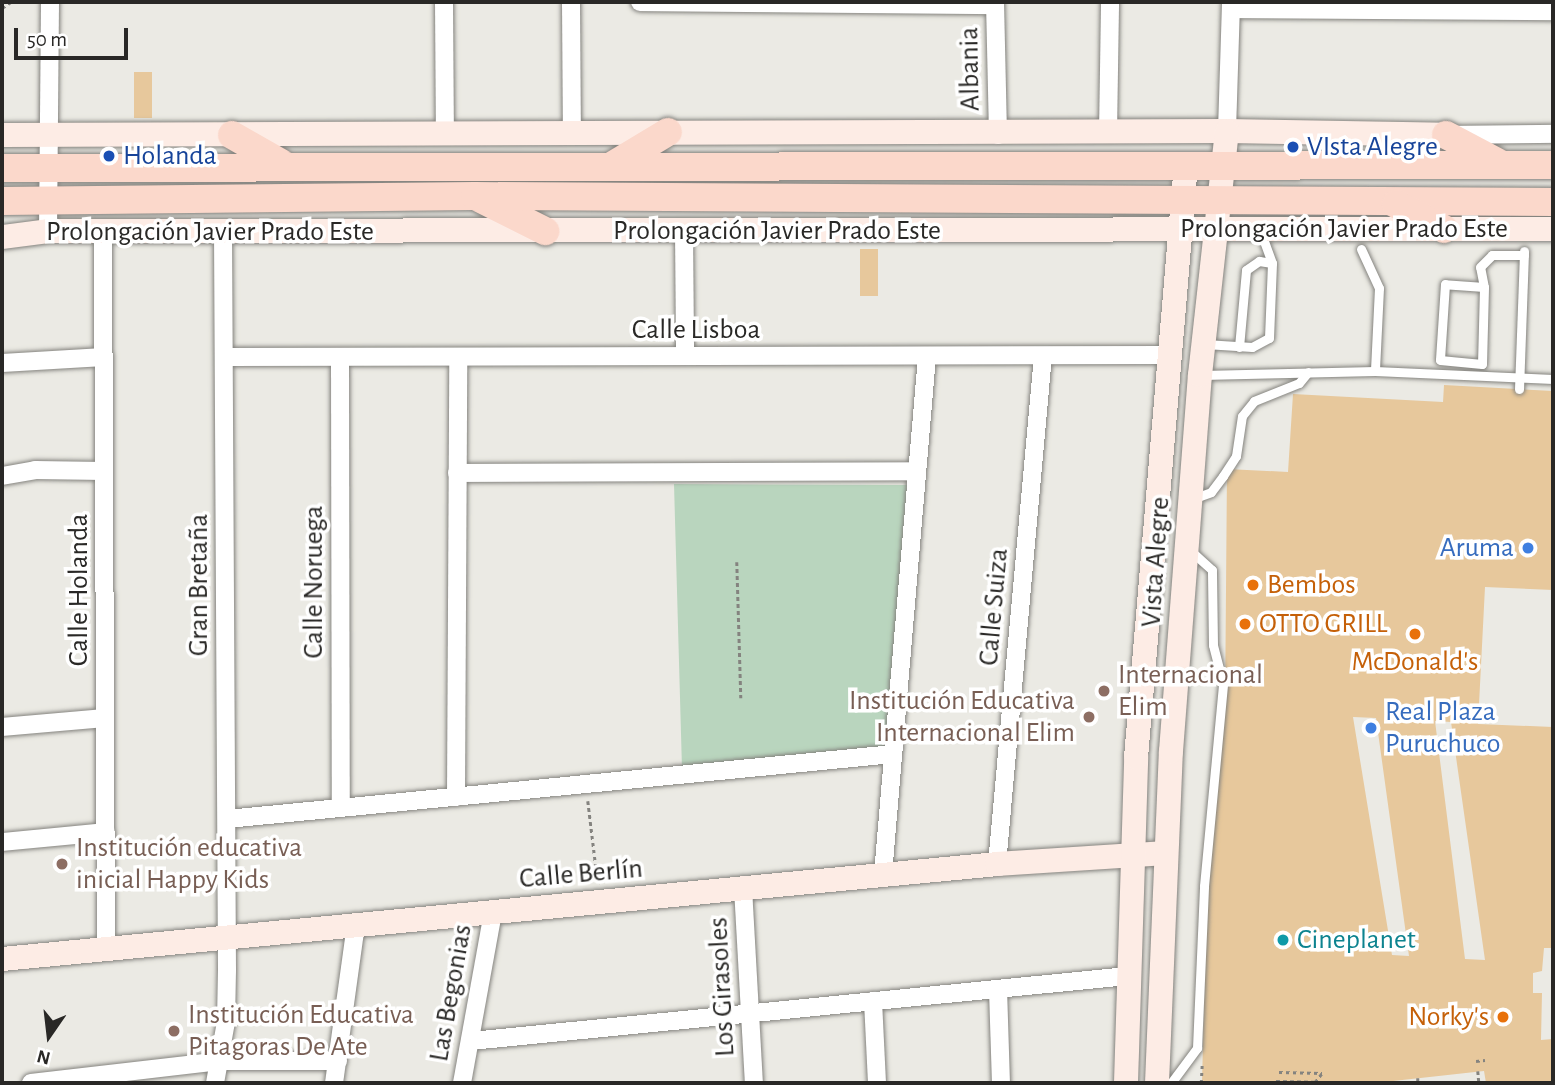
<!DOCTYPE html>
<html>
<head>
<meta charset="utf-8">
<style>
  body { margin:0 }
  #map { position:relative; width:1555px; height:1085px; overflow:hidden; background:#ebeae4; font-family:"Alegreya Sans",sans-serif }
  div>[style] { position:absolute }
  .green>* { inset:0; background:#b9d5be }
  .building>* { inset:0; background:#e7c89c; transform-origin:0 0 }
  .path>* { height:2.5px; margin-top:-1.25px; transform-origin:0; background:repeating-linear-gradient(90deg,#84837f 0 3.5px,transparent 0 7px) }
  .roads { filter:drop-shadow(0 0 2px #84837e) drop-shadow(0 0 2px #84837e) }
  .lane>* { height:9px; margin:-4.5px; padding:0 4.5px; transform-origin:4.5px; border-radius:4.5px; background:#fff }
  .street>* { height:18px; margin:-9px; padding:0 9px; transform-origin:9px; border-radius:9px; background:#fff }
  .secondary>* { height:24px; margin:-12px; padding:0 12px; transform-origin:12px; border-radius:12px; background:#fdece5 }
  .primary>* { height:28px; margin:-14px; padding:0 14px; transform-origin:14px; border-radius:14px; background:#fbd8cb }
  .dots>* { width:19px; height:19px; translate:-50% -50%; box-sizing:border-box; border:4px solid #fff; border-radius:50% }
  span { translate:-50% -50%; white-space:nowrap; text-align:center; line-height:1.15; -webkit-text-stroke:7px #fff; paint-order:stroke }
  .street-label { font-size:28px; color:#292826 }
  .transit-label { font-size:28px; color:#164399 }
  .left { translate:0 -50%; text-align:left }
  .shop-label { font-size:28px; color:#366cbe }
  .right { translate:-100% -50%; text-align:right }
  .food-label { font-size:28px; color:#c56008 }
  .education-label { font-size:28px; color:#785e54 }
  .culture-label { font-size:28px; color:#0d838f }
  .frame { position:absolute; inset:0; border:4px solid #292826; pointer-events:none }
  .north { position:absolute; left:14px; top:1001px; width:70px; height:70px; -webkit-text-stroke:5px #fff; paint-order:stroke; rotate:194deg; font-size:19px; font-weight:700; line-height:28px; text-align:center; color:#292826 }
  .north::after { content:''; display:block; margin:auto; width:24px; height:32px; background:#292826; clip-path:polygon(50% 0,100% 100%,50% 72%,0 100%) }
  .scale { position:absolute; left:14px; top:28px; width:114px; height:32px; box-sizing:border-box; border:4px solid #292826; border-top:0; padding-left:9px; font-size:21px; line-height:24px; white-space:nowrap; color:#292826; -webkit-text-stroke:5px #fff; paint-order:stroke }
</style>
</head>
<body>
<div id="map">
  <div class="green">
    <i style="clip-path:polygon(674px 484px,907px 485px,886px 748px,682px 769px)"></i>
  </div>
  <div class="building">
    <i style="left:134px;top:72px;width:18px;height:46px"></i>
    <i style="left:860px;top:249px;width:18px;height:47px"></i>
    <i style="clip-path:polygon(evenodd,1444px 385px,1553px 391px,1553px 590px,1485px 587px,1478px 724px,1553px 727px,1553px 948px,1544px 948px,1542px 971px,1533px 973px,1533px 993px,1542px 993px,1541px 1040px,1553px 1039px,1553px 1083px,1486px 1083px,1484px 1071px,1375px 1083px,1202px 1083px,1207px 887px,1225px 710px,1227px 469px,1288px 472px,1293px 394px,1443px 402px,1444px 385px,1353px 717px,1376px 718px,1409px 956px,1392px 955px,1353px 717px,1444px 385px,1435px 721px,1451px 722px,1485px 960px,1465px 959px,1435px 721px)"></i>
  </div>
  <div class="path">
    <i style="left:2px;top:8px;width:11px;rotate:-34deg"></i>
    <i style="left:737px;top:562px;width:136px;rotate:88.3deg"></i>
    <i style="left:588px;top:801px;width:84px;rotate:83.1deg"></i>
    <i style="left:1476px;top:1061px;width:9px;rotate:-6deg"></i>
    <i style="left:1478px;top:1071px;width:12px;rotate:85deg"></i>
    <i style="left:1279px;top:1072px;width:43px;rotate:1.3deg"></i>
    <i style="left:1418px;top:1078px;width:5px;rotate:90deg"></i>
    <i style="left:1276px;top:1081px;width:39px;rotate:1deg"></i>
    <i style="left:1315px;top:1082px;width:11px;rotate:-52deg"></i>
    <i style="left:1201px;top:1083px;width:21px;rotate:-87deg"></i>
  </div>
  <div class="roads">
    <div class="lane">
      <i style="left:1361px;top:249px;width:43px;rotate:65.2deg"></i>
      <i style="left:1379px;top:288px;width:83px;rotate:92.8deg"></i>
      <i style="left:1484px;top:287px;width:39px;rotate:-176deg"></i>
      <i style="left:1445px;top:284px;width:76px;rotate:93.8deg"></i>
      <i style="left:1440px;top:360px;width:42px;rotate:5.4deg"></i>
      <i style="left:1482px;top:364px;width:77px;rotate:-88.5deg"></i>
      <i style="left:1484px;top:287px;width:20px;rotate:-101deg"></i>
      <i style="left:1480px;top:267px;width:17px;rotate:-45deg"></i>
      <i style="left:1492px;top:255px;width:32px"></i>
      <i style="left:1205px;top:344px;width:47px;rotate:3.7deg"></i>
      <i style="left:1252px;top:347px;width:19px;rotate:-28deg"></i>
      <i style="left:1269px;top:338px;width:75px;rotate:-87.7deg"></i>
      <i style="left:1272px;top:263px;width:32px;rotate:-110deg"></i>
      <i style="left:1239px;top:347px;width:77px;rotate:-84.8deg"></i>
      <i style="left:1246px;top:270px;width:16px;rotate:-35deg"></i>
      <i style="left:1259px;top:261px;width:13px;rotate:9deg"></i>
      <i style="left:1202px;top:375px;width:173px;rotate:-1.3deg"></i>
      <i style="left:1375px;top:371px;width:178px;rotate:2.6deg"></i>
      <i style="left:1519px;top:389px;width:138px;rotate:-87.9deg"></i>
      <i style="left:1192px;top:499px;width:20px;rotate:-20deg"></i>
      <i style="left:1211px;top:492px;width:20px;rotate:-53deg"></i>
      <i style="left:1223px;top:476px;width:24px;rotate:-57deg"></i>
      <i style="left:1236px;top:456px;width:40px;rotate:-81.5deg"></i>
      <i style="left:1242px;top:416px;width:19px;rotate:-51deg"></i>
      <i style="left:1254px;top:401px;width:48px;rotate:-21.8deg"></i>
      <i style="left:1299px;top:383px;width:14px;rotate:-51deg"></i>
      <i style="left:1171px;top:1083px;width:44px;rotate:-53.4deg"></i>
      <i style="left:1197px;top:1048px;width:162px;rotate:-87.5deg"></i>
      <i style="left:1204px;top:886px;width:203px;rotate:-84.6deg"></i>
      <i style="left:1223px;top:684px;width:40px;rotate:-104.4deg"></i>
      <i style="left:1213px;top:645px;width:75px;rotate:-90.8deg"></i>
      <i style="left:1212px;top:570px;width:30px;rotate:-138deg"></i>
    </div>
    <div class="street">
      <i style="left:444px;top:2px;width:134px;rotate:89.6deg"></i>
      <i style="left:571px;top:2px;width:132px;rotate:89.6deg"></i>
      <i style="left:640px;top:2px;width:355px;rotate:0.5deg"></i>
      <i style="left:995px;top:2px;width:133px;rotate:88.7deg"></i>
      <i style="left:1231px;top:9px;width:322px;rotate:0.4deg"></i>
      <i style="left:1227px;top:131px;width:129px;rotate:-88.2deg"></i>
      <i style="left:1108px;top:133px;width:131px;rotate:-89.1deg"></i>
      <i style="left:1452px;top:135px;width:101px;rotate:-0.6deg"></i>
      <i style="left:684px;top:230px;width:126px;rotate:89.5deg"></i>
      <i style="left:48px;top:231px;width:229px;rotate:-89.5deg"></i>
      <i style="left:103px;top:231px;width:718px;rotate:89.76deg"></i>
      <i style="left:224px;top:357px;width:944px;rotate:-0.12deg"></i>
      <i style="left:340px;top:357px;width:451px;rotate:89.9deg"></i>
      <i style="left:2px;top:363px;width:102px;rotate:-3.4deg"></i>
      <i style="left:457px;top:473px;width:460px;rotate:-0.2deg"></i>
      <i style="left:2px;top:476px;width:34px;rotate:-10deg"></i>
      <i style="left:35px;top:470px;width:69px;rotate:0.8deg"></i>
      <i style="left:2px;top:727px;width:103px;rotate:-5deg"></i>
      <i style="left:456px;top:797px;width:440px;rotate:-89.7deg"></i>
      <i style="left:227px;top:819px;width:669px;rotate:-5.57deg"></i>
      <i style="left:2px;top:842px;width:104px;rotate:-5.5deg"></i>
      <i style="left:997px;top:864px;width:510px;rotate:-84.83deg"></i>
      <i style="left:883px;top:874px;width:520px;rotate:-85.14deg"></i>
      <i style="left:743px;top:888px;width:195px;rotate:86.8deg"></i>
      <i style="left:998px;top:989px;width:94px;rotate:88.2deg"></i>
      <i style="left:873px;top:1001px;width:82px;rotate:87.2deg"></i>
      <i style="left:471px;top:1041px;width:660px;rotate:-5.65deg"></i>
      <i style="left:31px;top:1083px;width:190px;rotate:-6.6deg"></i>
      <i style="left:220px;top:1061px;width:118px"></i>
      <i style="left:215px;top:1083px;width:62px;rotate:-79.8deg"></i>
      <i style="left:226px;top:1022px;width:52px;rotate:-88.9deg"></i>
      <i style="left:227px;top:970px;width:739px;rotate:-90.31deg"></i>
      <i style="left:334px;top:1083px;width:160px;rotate:-82.1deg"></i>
      <i style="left:462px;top:1083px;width:174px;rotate:-79.7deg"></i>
    </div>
    <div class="secondary">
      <i style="left:2px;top:135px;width:1225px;rotate:-0.19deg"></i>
      <i style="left:1227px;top:131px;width:219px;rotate:1deg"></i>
      <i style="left:2px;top:237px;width:46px;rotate:-7.4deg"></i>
      <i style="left:48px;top:231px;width:1505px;rotate:-0.08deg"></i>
      <i style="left:2px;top:959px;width:1000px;rotate:-5.45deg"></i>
      <i style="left:997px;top:864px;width:169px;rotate:-3.7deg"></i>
      <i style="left:1126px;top:1083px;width:325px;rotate:-88.2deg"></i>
      <i style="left:1136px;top:758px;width:596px;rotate:-85.19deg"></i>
      <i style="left:1157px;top:1083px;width:332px;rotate:-87.6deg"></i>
      <i style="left:1171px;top:751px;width:377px;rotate:-85.6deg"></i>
      <i style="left:1200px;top:375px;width:245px;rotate:-83.7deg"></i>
    </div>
    <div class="primary">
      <i style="left:232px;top:135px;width:56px;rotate:29.7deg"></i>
      <i style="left:1446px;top:135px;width:58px;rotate:27.9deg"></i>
      <i style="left:613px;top:165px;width:64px;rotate:-31deg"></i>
      <i style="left:2px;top:168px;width:1551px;rotate:-0.11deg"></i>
      <i style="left:481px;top:199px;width:72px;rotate:26.6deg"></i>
      <i style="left:2px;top:201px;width:473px;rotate:-0.6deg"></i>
      <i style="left:475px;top:196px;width:1078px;rotate:0.32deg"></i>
      <i style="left:1396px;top:204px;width:54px;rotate:27.5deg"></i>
    </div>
  </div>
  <div class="dots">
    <i style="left:1293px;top:147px;background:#1a4fb4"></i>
    <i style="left:109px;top:156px;background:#1a4fb4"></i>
    <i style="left:1528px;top:548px;background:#3f7fe0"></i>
    <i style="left:1253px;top:585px;background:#e8710a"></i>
    <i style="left:1245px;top:624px;background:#e8710a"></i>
    <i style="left:1415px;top:634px;background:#e8710a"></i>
    <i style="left:1104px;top:691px;background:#8d6e63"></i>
    <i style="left:1089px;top:717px;background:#8d6e63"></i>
    <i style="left:1371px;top:728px;background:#3f7fe0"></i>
    <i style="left:62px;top:864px;background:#8d6e63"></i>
    <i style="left:1283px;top:940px;background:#0f9aa8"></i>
    <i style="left:1503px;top:1017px;background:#e8710a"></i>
    <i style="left:174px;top:1031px;background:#8d6e63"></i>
  </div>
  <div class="street-label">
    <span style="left:970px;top:69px;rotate:-91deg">Albania</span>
    <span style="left:1344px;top:229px">Prolongación Javier Prado Este</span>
    <span style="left:777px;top:231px">Prolongación Javier Prado Este</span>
    <span style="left:210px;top:232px">Prolongación Javier Prado Este</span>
    <span style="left:696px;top:330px">Calle Lisboa</span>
    <span style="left:1156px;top:562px;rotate:-86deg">Vista Alegre</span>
    <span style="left:314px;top:582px;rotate:-90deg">Calle Noruega</span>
    <span style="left:199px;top:585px;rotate:-90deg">Gran Bretaña</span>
    <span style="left:79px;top:590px;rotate:-90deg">Calle Holanda</span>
    <span style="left:994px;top:607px;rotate:-85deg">Calle Suiza</span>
    <span style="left:581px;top:874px;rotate:-5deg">Calle Berlín</span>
    <span style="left:722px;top:987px;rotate:-93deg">Los Girasoles</span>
    <span style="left:451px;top:993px;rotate:-80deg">Las Begonias</span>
  </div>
  <div class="transit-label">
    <span class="left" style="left:1307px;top:147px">VIsta Alegre</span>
    <span class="left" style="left:123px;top:156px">Holanda</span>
  </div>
  <div class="shop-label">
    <span class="right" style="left:1514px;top:548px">Aruma</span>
    <span class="left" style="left:1385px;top:728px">Real Plaza<br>Puruchuco</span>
  </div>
  <div class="food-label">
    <span class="left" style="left:1267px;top:585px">Bembos</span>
    <span class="left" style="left:1259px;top:624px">OTTO GRILL</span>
    <span style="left:1415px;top:662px">McDonald's</span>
    <span class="right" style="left:1489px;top:1017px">Norky's</span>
  </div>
  <div class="education-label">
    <span class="left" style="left:1118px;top:691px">Internacional<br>Elim</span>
    <span class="right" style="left:1075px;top:717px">Institución Educativa<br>Internacional Elim</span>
    <span class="left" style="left:76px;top:864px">Institución educativa<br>inicial Happy Kids</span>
    <span class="left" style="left:188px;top:1031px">Institución Educativa<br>Pitagoras De Ate</span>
  </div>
  <div class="culture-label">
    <span class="left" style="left:1297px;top:940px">Cineplanet</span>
  </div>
  <div class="frame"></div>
  <div class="north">N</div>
  <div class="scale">50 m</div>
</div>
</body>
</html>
